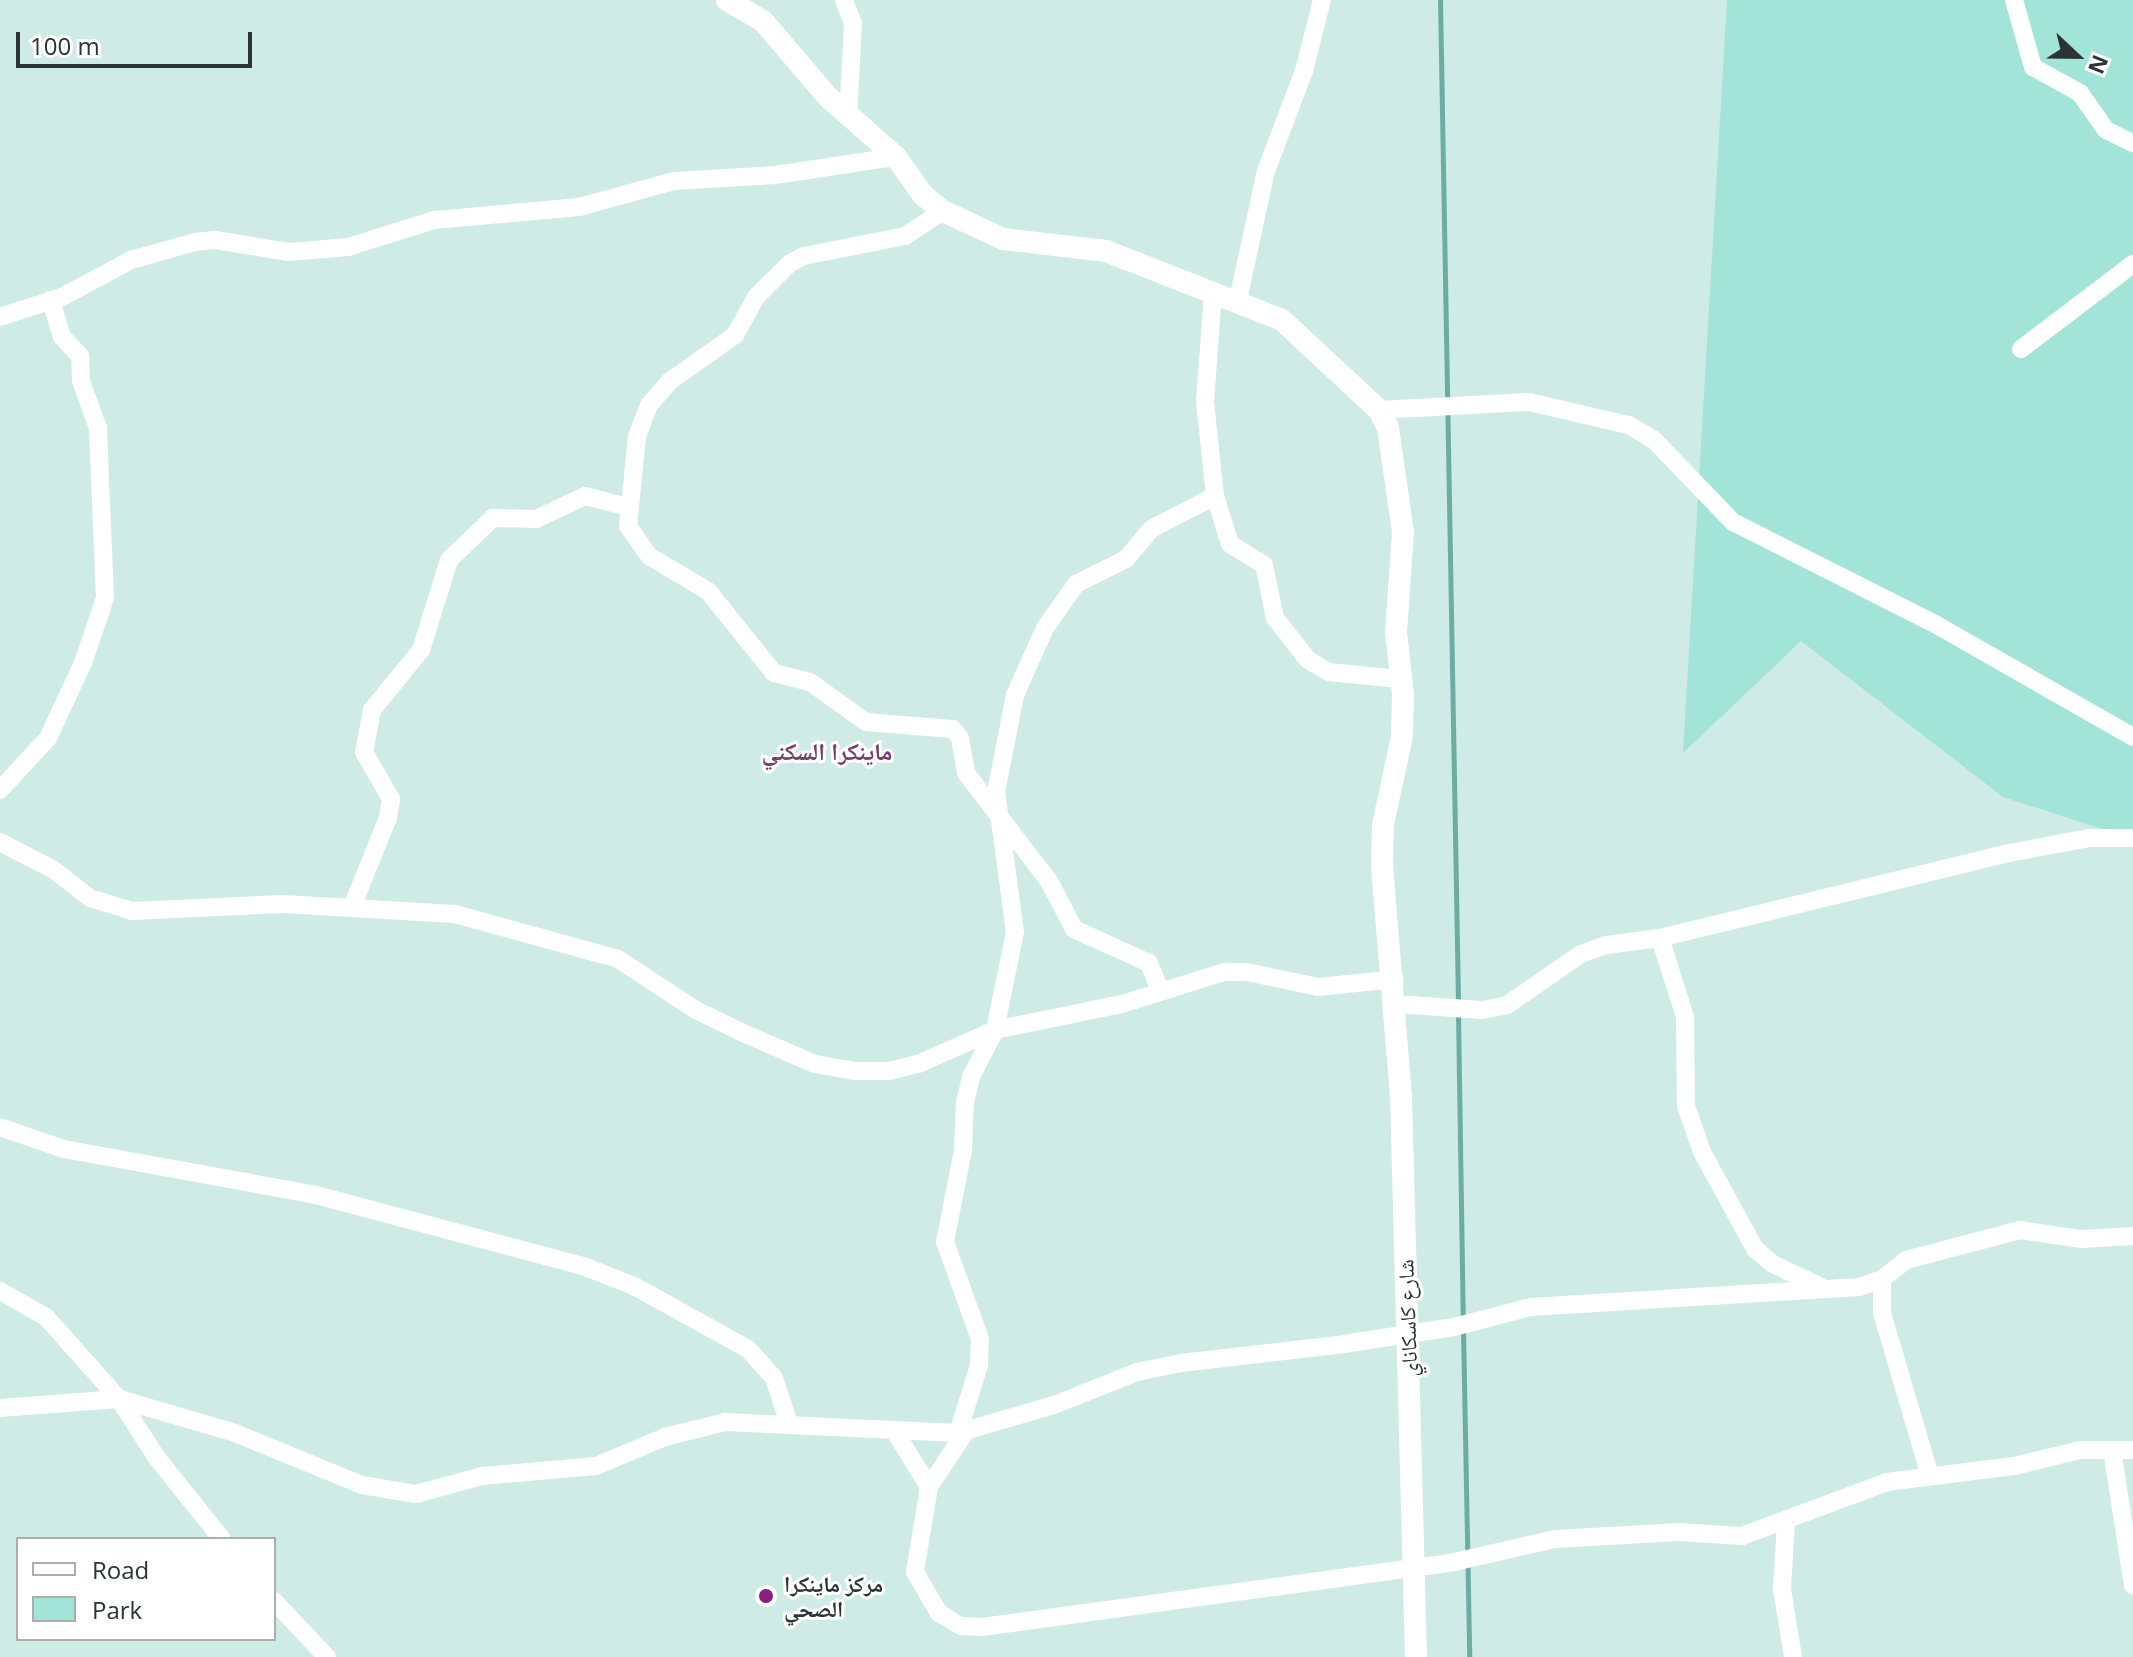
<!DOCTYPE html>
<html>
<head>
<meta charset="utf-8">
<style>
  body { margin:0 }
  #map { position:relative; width:2133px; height:1657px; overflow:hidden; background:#ceebe5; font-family:"Open Sans","Noto Naskh Arabic",sans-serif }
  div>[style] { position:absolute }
  .green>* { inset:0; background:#a3e4d8 }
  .stream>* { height:5px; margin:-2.5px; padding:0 2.5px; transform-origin:2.5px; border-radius:2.5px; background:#6cada2 }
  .minor>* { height:18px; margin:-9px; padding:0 9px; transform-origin:9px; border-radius:9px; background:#fff }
  .tertiary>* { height:22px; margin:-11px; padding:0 11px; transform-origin:11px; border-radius:11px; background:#fff }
  .dots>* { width:22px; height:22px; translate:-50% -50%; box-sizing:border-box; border:4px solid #fff; border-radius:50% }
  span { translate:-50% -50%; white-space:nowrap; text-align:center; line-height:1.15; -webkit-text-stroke:6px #fff; paint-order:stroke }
  .street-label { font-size:22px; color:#2a3533 }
  .poi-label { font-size:22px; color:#2a3533; font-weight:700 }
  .left { translate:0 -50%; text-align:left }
  .neighbourhood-label { font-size:24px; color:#753f6e; font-weight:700 }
  .legend { position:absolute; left:16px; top:1537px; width:260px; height:104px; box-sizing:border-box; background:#fff; border:2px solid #aaaead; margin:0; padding:10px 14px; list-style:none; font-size:24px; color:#2a3533 }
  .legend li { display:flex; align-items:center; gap:16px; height:40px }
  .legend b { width:40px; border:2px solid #aaaead }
  .north { position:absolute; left:2037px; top:16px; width:80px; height:80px; -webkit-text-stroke:6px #fff; paint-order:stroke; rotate:112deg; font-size:22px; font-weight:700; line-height:32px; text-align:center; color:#2a3533 }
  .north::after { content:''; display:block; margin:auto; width:28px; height:36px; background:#2a3533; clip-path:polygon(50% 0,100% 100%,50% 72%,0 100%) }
  .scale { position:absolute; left:16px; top:32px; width:236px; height:36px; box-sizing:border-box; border:4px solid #2a3533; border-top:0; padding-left:10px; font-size:24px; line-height:28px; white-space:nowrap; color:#2a3533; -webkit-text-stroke:6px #fff; paint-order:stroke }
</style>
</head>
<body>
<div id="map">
  <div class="green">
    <i style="clip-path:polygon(1727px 0,2133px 0,2133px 839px,2003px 797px,1801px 641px,1683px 753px)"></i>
  </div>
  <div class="stream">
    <i style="left:1440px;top:0;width:1004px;rotate:88.97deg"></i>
    <i style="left:1458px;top:1014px;width:306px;rotate:89.1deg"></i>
    <i style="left:1463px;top:1330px;width:327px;rotate:88.9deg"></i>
  </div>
  <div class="minor">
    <i style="left:844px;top:0;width:25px;rotate:69deg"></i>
    <i style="left:853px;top:23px;width:95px;rotate:93deg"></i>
    <i style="left:2014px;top:0;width:70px;rotate:74.2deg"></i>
    <i style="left:2033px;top:67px;width:54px;rotate:29deg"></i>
    <i style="left:2080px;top:93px;width:45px;rotate:54.9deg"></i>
    <i style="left:2106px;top:130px;width:30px;rotate:26deg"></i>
    <i style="left:943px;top:211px;width:45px;rotate:146.7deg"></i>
    <i style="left:905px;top:236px;width:103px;rotate:168.8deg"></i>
    <i style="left:804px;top:256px;width:16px;rotate:153deg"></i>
    <i style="left:790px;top:263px;width:48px;rotate:135deg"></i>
    <i style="left:756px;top:297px;width:43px;rotate:118.9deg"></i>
    <i style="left:735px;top:335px;width:80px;rotate:144.7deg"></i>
    <i style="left:670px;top:381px;width:32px;rotate:131deg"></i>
    <i style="left:649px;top:405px;width:34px;rotate:111deg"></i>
    <i style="left:637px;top:437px;width:89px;rotate:95.8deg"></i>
    <i style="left:628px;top:526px;width:37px;rotate:55deg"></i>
    <i style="left:649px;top:556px;width:69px;rotate:30.7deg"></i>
    <i style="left:708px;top:591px;width:105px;rotate:51.2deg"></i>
    <i style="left:774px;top:673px;width:37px;rotate:14deg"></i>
    <i style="left:810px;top:682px;width:69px;rotate:35.5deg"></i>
    <i style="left:866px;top:722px;width:87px;rotate:4.6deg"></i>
    <i style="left:953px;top:729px;width:11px;rotate:52deg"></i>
    <i style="left:960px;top:738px;width:36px;rotate:80deg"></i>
    <i style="left:966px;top:773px;width:136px;rotate:52.5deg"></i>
    <i style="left:1049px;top:881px;width:54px;rotate:62.5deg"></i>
    <i style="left:1074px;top:929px;width:82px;rotate:24.4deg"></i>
    <i style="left:1149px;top:963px;width:31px;rotate:68deg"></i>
    <i style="left:1213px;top:293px;width:109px;rotate:94.2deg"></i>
    <i style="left:1205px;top:402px;width:95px;rotate:83.9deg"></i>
    <i style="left:1215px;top:496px;width:50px;rotate:72.6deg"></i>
    <i style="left:1230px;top:544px;width:40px;rotate:32deg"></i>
    <i style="left:1264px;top:565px;width:54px;rotate:78.3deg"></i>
    <i style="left:1275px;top:618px;width:53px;rotate:51.8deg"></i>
    <i style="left:1308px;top:660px;width:24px;rotate:30deg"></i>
    <i style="left:1329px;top:672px;width:71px;rotate:5.6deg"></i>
    <i style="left:1238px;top:300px;width:132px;rotate:-77.8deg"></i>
    <i style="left:1266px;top:171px;width:107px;rotate:-69.2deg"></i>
    <i style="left:1304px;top:71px;width:73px;rotate:-75.8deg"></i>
    <i style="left:0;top:317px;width:65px;rotate:-17.9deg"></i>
    <i style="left:62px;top:297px;width:78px;rotate:-28.2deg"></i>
    <i style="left:131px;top:260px;width:66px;rotate:-15.7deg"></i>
    <i style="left:195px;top:242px;width:20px;rotate:-6deg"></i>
    <i style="left:215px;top:240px;width:75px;rotate:9.2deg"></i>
    <i style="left:289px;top:252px;width:59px;rotate:-4.8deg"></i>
    <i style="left:348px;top:247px;width:90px;rotate:-17.4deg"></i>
    <i style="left:434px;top:220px;width:146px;rotate:-5.1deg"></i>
    <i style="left:579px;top:207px;width:98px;rotate:-15.3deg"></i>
    <i style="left:674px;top:181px;width:101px;rotate:-3.4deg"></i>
    <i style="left:775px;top:175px;width:122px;rotate:-8.5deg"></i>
    <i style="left:2021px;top:349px;width:141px;rotate:-37.2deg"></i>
    <i style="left:1379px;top:410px;width:150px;rotate:-3.1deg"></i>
    <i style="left:1529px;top:402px;width:103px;rotate:13deg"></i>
    <i style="left:1629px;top:425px;width:29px;rotate:31deg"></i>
    <i style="left:1654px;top:440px;width:114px;rotate:46.1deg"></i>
    <i style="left:1733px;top:522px;width:226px;rotate:26.8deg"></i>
    <i style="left:1935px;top:624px;width:228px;rotate:29.7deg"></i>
    <i style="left:0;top:790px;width:71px;rotate:-47.3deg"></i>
    <i style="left:48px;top:738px;width:83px;rotate:-65deg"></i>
    <i style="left:83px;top:663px;width:69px;rotate:-71.3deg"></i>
    <i style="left:105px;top:598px;width:170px;rotate:-92.4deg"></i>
    <i style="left:98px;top:428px;width:50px;rotate:-109.9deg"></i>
    <i style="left:81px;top:381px;width:25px;rotate:-92deg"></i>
    <i style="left:80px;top:356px;width:26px;rotate:-133deg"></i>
    <i style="left:62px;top:337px;width:39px;rotate:-107deg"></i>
    <i style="left:0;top:842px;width:61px;rotate:27.4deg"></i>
    <i style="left:54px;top:870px;width:46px;rotate:37.9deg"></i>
    <i style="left:90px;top:898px;width:44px;rotate:17.2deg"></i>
    <i style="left:132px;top:911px;width:151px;rotate:-2.7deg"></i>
    <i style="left:283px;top:904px;width:172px;rotate:3.3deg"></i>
    <i style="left:455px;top:914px;width:169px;rotate:15.4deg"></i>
    <i style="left:618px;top:959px;width:93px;rotate:33.2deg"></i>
    <i style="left:696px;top:1010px;width:50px;rotate:26.1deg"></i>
    <i style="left:741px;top:1032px;width:81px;rotate:23.4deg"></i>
    <i style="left:815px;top:1064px;width:40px;rotate:10deg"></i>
    <i style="left:854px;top:1071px;width:35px"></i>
    <i style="left:889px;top:1071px;width:30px;rotate:-14deg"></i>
    <i style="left:918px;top:1064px;width:84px;rotate:-23.8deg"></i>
    <i style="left:995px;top:1030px;width:130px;rotate:-11.6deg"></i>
    <i style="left:1122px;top:1004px;width:107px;rotate:-17.4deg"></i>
    <i style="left:1224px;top:972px;width:23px"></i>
    <i style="left:1247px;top:972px;width:73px;rotate:11.9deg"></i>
    <i style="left:1318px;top:987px;width:77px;rotate:-5.9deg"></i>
    <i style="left:352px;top:907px;width:96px;rotate:-68deg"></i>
    <i style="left:388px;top:818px;width:19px;rotate:-81deg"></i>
    <i style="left:391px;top:799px;width:54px;rotate:-119.9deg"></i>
    <i style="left:364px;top:752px;width:43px;rotate:-79.2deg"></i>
    <i style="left:372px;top:710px;width:77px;rotate:-50.8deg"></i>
    <i style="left:421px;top:650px;width:94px;rotate:-72.7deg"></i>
    <i style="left:449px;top:560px;width:61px;rotate:-43.7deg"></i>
    <i style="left:493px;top:518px;width:43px;rotate:1.3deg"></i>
    <i style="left:536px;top:519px;width:54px;rotate:-25.1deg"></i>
    <i style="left:585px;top:496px;width:44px;rotate:14.3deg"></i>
    <i style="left:1660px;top:938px;width:83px;rotate:72.4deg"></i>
    <i style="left:1685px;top:1017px;width:89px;rotate:89.4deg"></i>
    <i style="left:1686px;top:1106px;width:49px;rotate:70.8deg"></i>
    <i style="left:1702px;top:1152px;width:111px;rotate:61.3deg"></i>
    <i style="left:1755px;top:1249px;width:23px;rotate:40deg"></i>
    <i style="left:1773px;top:1264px;width:53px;rotate:25.6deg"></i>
    <i style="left:1396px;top:1004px;width:86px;rotate:4deg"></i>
    <i style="left:1482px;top:1010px;width:25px;rotate:-11deg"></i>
    <i style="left:1507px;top:1005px;width:90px;rotate:-34.6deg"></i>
    <i style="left:1581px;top:954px;width:27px;rotate:-20deg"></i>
    <i style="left:1606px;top:945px;width:54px;rotate:-7.4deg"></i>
    <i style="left:1660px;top:938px;width:359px;rotate:-13.7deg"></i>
    <i style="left:2009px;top:853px;width:81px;rotate:-10.6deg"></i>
    <i style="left:2089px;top:838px;width:44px"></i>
    <i style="left:0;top:1127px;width:68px;rotate:19deg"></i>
    <i style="left:64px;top:1149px;width:256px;rotate:10.3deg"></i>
    <i style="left:316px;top:1195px;width:276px;rotate:14.9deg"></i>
    <i style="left:583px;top:1266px;width:55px;rotate:21.4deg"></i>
    <i style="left:634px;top:1286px;width:130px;rotate:28.9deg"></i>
    <i style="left:748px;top:1349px;width:39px;rotate:48deg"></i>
    <i style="left:774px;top:1378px;width:48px;rotate:71.9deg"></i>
    <i style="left:1882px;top:1279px;width:34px;rotate:90deg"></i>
    <i style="left:1882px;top:1313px;width:170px;rotate:73.6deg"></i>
    <i style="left:0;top:1291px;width:53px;rotate:29.5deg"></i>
    <i style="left:46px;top:1317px;width:110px;rotate:48.3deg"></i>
    <i style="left:119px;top:1399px;width:121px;rotate:16.3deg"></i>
    <i style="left:235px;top:1433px;width:137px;rotate:22.3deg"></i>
    <i style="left:362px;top:1485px;width:55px;rotate:9.5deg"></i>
    <i style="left:416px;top:1494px;width:68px;rotate:-15.3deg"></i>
    <i style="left:482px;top:1476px;width:114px;rotate:-5deg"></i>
    <i style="left:596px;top:1466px;width:75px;rotate:-22.8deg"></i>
    <i style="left:665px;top:1437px;width:62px;rotate:-14deg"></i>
    <i style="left:725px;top:1422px;width:233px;rotate:2.7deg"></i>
    <i style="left:958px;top:1433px;width:100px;rotate:-16.3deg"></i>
    <i style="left:1054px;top:1405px;width:89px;rotate:-21.7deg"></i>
    <i style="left:1137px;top:1372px;width:45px;rotate:-11.6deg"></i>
    <i style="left:1181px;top:1363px;width:164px;rotate:-6.6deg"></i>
    <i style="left:1344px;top:1344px;width:111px;rotate:-8.8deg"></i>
    <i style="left:1454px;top:1327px;width:80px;rotate:-14.6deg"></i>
    <i style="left:1531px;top:1307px;width:329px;rotate:-3.5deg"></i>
    <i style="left:1859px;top:1287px;width:24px;rotate:-19deg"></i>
    <i style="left:1882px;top:1279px;width:31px;rotate:-38deg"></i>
    <i style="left:1906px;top:1260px;width:118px;rotate:-14.7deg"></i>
    <i style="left:2020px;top:1230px;width:62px;rotate:8.4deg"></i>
    <i style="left:2081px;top:1239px;width:52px;rotate:-3.3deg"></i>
    <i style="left:0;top:1408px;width:119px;rotate:-4.3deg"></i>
    <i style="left:119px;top:1399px;width:70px;rotate:57.2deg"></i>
    <i style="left:157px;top:1458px;width:104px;rotate:51.3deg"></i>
    <i style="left:894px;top:1430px;width:67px;rotate:58.4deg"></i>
    <i style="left:966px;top:1431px;width:67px;rotate:123.5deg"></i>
    <i style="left:929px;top:1487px;width:86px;rotate:99.4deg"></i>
    <i style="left:915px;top:1572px;width:48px;rotate:59.7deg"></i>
    <i style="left:939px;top:1613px;width:26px;rotate:31deg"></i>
    <i style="left:961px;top:1626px;width:21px;rotate:3deg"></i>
    <i style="left:982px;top:1627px;width:476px;rotate:-7.8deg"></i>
    <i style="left:1454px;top:1562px;width:104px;rotate:-12.8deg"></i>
    <i style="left:1555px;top:1539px;width:124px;rotate:-3.2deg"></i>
    <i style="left:1679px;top:1532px;width:63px;rotate:3.6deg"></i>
    <i style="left:1742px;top:1536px;width:155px;rotate:-20.4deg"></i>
    <i style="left:1887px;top:1482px;width:128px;rotate:-7.2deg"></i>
    <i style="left:2014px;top:1466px;width:68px;rotate:-13.6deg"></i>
    <i style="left:2080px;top:1450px;width:53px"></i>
    <i style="left:958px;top:1433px;width:71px;rotate:-72.8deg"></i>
    <i style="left:979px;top:1365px;width:26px;rotate:-88deg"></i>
    <i style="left:980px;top:1339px;width:103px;rotate:-109.8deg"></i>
    <i style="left:945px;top:1242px;width:94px;rotate:-78.9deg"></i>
    <i style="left:963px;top:1150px;width:47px;rotate:-87.6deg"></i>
    <i style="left:965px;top:1103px;width:27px;rotate:-77deg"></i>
    <i style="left:971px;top:1077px;width:53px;rotate:-62.9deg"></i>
    <i style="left:995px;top:1030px;width:100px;rotate:-78.5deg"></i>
    <i style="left:1015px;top:932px;width:141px;rotate:-97.7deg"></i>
    <i style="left:996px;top:792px;width:99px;rotate:-78.9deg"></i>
    <i style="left:1015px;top:695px;width:73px;rotate:-65.9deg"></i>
    <i style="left:1045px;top:628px;width:54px;rotate:-54.8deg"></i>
    <i style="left:1076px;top:584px;width:56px;rotate:-26.6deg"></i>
    <i style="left:1126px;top:559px;width:39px;rotate:-50deg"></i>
    <i style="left:1151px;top:529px;width:72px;rotate:-27.3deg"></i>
    <i style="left:2112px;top:1450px;width:137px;rotate:81.2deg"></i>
    <i style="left:1786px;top:1523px;width:66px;rotate:93.5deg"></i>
    <i style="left:1782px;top:1589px;width:69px;rotate:80.8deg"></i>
    <i style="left:274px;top:1601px;width:77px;rotate:46.6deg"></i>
  </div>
  <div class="tertiary">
    <i style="left:727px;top:0;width:42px;rotate:30.3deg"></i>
    <i style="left:763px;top:21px;width:100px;rotate:49.5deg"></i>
    <i style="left:828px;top:97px;width:91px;rotate:41.4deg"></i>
    <i style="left:896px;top:157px;width:47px;rotate:54.6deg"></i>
    <i style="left:923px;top:195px;width:26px;rotate:39deg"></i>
    <i style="left:943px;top:211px;width:66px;rotate:25deg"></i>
    <i style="left:1003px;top:239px;width:104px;rotate:6.6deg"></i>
    <i style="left:1106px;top:251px;width:189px;rotate:21.4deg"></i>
    <i style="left:1282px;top:320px;width:132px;rotate:42.9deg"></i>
    <i style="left:1379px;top:410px;width:20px;rotate:63deg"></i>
    <i style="left:1388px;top:428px;width:105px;rotate:81.8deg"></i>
    <i style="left:1403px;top:532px;width:100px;rotate:94deg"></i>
    <i style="left:1396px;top:632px;width:62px;rotate:83.6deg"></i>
    <i style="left:1403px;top:694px;width:42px;rotate:91.4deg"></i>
    <i style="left:1402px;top:736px;width:91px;rotate:102.1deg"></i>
    <i style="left:1383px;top:825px;width:41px;rotate:91.4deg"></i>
    <i style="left:1382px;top:866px;width:231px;rotate:85.3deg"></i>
    <i style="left:1401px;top:1096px;width:561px;rotate:88.47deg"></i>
  </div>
  <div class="dots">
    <i style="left:766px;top:1596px;background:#8b1d81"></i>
  </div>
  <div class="street-label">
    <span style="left:1407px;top:1318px;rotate:-92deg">شارع كاسكاناي</span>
  </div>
  <div class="poi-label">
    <span class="left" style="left:784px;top:1596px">مركز ماينكرا<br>الصحي</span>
  </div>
  <div class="neighbourhood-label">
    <span style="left:827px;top:751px">ماينكرا السكني</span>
  </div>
  <ul class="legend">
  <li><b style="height:10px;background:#fff"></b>Road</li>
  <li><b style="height:22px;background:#a3e4d8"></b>Park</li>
  </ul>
  <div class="north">N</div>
  <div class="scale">100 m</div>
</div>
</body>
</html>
